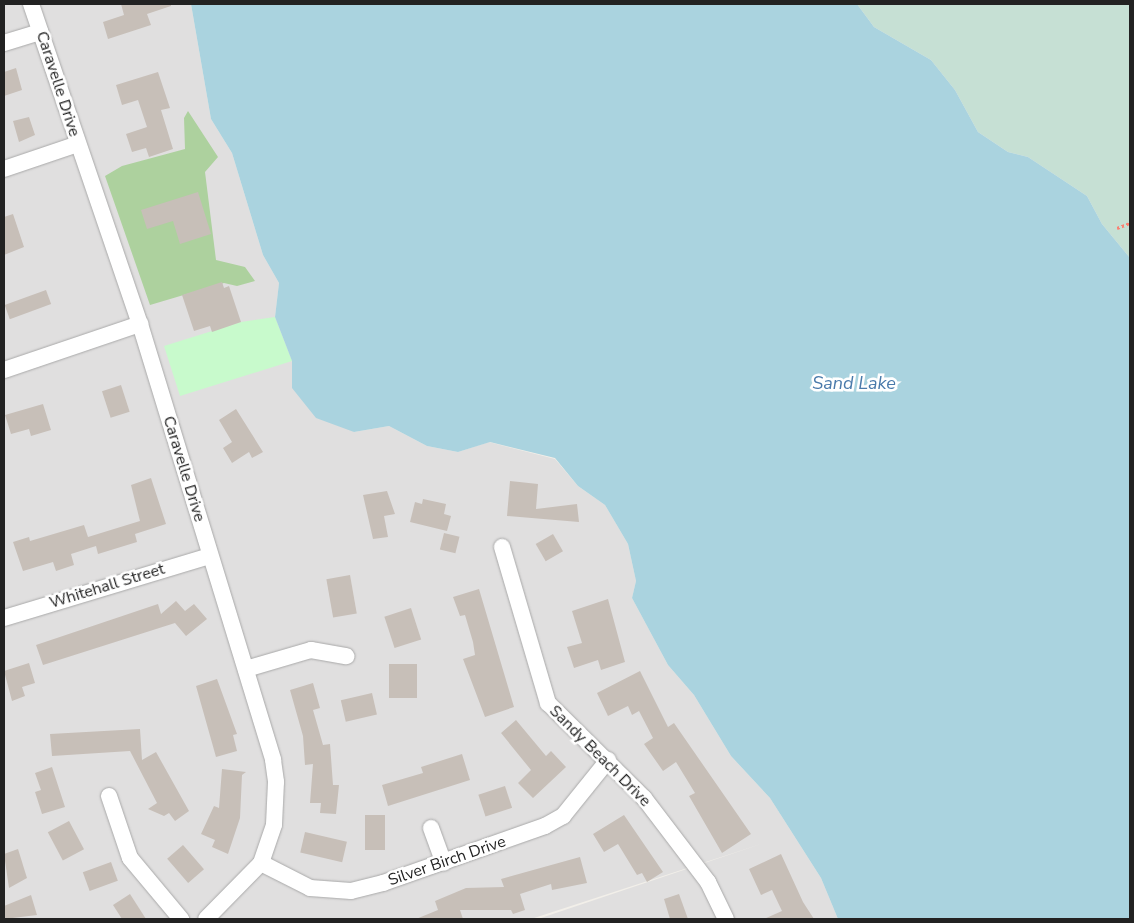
<!DOCTYPE html>
<html>
<head>
<meta charset="utf-8">
<style>
  body { margin:0 }
  #map { position:relative; width:1134px; height:923px; overflow:hidden; background:#f2efe9; font-family:"Nunito Sans",sans-serif }
  div>[style] { position:absolute }
  .residential>* { inset:0; background:#e0dfdf }
  .forest>* { inset:0; background:#add19e }
  .wetland>* { inset:0; background:#c6e0d4 }
  .park>* { inset:0; background:#c8facc }
  .water>* { inset:0; background:#aad3df }
  .building>* { inset:0; background:#c7bfb8; transform-origin:0 0 }
  .path>* { height:2.5px; margin-top:-1.25px; transform-origin:0; background:repeating-linear-gradient(90deg,#fa8072 0 2.5px,transparent 0 5px) }
  .roads { filter:drop-shadow(0 0 1px #a9a9a9) drop-shadow(0 0 1px #a9a9a9) }
  .street>* { height:16px; margin:-8px; padding:0 8px; transform-origin:8px; border-radius:8px; background:#fff }
  span { translate:-50% -50%; white-space:nowrap; text-align:center; line-height:1.15; -webkit-text-stroke:5px #fff; paint-order:stroke }
  .street-label { font-size:16px; color:#222 }
  .water-label { font-size:18px; color:#4a7aab; font-style:italic }
  .frame { position:absolute; inset:0; border:5px solid #222; pointer-events:none }
</style>
</head>
<body>
<div id="map">
  <div class="residential">
    <i style="clip-path:polygon(4px 4px,191px 4px,211px 119px,232px 153px,263px 255px,279px 283px,275px 317px,292px 361px,293px 388px,354px 432px,389px 426px,427px 446px,458px 452px,489px 442px,555px 459px,578px 486px,605px 505px,628px 544px,636px 581px,632px 598px,668px 665px,694px 695px,731px 756px,770px 798px,821px 878px,838px 919px,538px 919px,761px 844px,531px 919px,4px 919px)"></i>
  </div>
  <div class="forest">
    <i style="clip-path:polygon(188px 111px,218px 157px,205px 172px,216px 260px,245px 267px,255px 281px,237px 286px,224px 283px,150px 305px,105px 176px,122px 166px,185px 149px,184px 118px)"></i>
  </div>
  <div class="wetland">
    <i style="clip-path:polygon(857px 4px,1130px 4px,1130px 258px,1102px 224px,1087px 196px,1028px 157px,1008px 152px,978px 132px,955px 90px,931px 60px,874px 27px)"></i>
  </div>
  <div class="park">
    <i style="clip-path:polygon(275px 317px,292px 361px,180px 396px,164px 346px,241px 322px)"></i>
  </div>
  <div class="water">
    <i style="clip-path:polygon(191px 4px,857px 4px,874px 27px,931px 60px,955px 90px,978px 132px,1008px 152px,1028px 157px,1087px 196px,1102px 224px,1130px 258px,1130px 919px,838px 919px,821px 878px,770px 798px,731px 756px,694px 695px,668px 665px,632px 598px,636px 581px,628px 544px,605px 505px,578px 486px,555px 458px,490px 442px,458px 452px,427px 446px,389px 426px,354px 432px,316px 418px,292px 388px,292px 361px,275px 317px,279px 283px,263px 255px,232px 153px,211px 119px)"></i>
  </div>
  <div class="building">
    <i style="clip-path:polygon(121px 4px,171px 4px,171px 6px,147px 14px,151px 25px,108px 39px,103px 22px,124px 15px)"></i>
    <i style="clip-path:polygon(16px 68px,22px 90px,4px 96px,4px 72px)"></i>
    <i style="clip-path:polygon(158px 72px,170px 108px,161px 110px,173px 149px,149px 157px,146px 148px,132px 152px,126px 134px,147px 127px,138px 100px,122px 105px,116px 85px)"></i>
    <i style="clip-path:polygon(29px 117px,35px 135px,19px 142px,13px 121px)"></i>
    <i style="clip-path:polygon(198px 192px,211px 234px,180px 244px,173px 221px,147px 229px,141px 210px)"></i>
    <i style="clip-path:polygon(13px 214px,24px 247px,4px 255px,4px 217px)"></i>
    <i style="clip-path:polygon(222px 282px,224px 288px,229px 286px,241px 322px,212px 332px,210px 326px,194px 331px,182px 295px)"></i>
    <i style="left:46px;top:290px;width:15px;height:44px;rotate:70deg"></i>
    <i style="left:121px;top:385px;width:28px;height:20px;rotate:72deg"></i>
    <i style="clip-path:polygon(43px 404px,51px 430px,31px 436px,29px 429px,11px 434px,5px 415px)"></i>
    <i style="clip-path:polygon(236px 409px,263px 452px,252px 458px,249px 452px,232px 463px,223px 448px,232px 442px,219px 420px)"></i>
    <i style="clip-path:polygon(151px 478px,166px 524px,135px 534px,137px 542px,98px 554px,96px 546px,71px 554px,74px 565px,56px 571px,53px 562px,23px 571px,13px 542px,29px 537px,30px 541px,84px 525px,88px 537px,140px 521px,131px 485px)"></i>
    <i style="clip-path:polygon(510px 481px,538px 484px,536px 509px,577px 504px,579px 522px,507px 516px)"></i>
    <i style="clip-path:polygon(387px 491px,395px 514px,384px 516px,388px 537px,373px 539px,363px 495px)"></i>
    <i style="clip-path:polygon(423px 499px,446px 504px,444px 514px,451px 516px,447px 531px,410px 522px,415px 502px,422px 504px)"></i>
    <i style="left:444px;top:533px;width:16px;height:17px;rotate:14deg"></i>
    <i style="left:553px;top:534px;width:20px;height:20px;rotate:60deg"></i>
    <i style="left:350px;top:575px;width:39px;height:24px;rotate:80deg"></i>
    <i style="clip-path:polygon(479px 589px,514px 707px,485px 717px,463px 659px,475px 655px,473px 642px,465px 615px,460px 616px,453px 597px)"></i>
    <i style="clip-path:polygon(608px 599px,625px 662px,601px 670px,598px 660px,574px 668px,567px 647px,582px 643px,572px 611px)"></i>
    <i style="clip-path:polygon(176px 601px,185px 611px,194px 604px,207px 619px,186px 636px,175px 623px,43px 665px,36px 645px,158px 604px,161px 614px)"></i>
    <i style="left:411px;top:608px;width:33px;height:28px;rotate:72deg"></i>
    <i style="clip-path:polygon(29px 663px,35px 683px,22px 687px,25px 696px,12px 701px,4px 671px)"></i>
    <i style="left:389px;top:664px;width:28px;height:34px"></i>
    <i style="clip-path:polygon(640px 671px,668px 727px,674px 723px,751px 834px,722px 853px,689px 796px,695px 793px,676px 762px,663px 771px,644px 744px,653px 738px,639px 711px,632px 715px,628px 706px,608px 716px,597px 693px)"></i>
    <i style="clip-path:polygon(217px 679px,237px 734px,233px 735px,237px 751px,216px 757px,196px 686px)"></i>
    <i style="clip-path:polygon(313px 683px,320px 708px,313px 710px,323px 745px,330px 744px,333px 785px,339px 785px,336px 814px,320px 813px,321px 803px,310px 803px,313px 764px,305px 765px,303px 736px,290px 690px)"></i>
    <i style="left:372px;top:693px;width:22px;height:32px;rotate:77deg"></i>
    <i style="clip-path:polygon(516px 720px,546px 756px,551px 751px,566px 767px,533px 798px,518px 783px,531px 770px,501px 733px)"></i>
    <i style="clip-path:polygon(140px 729px,142px 760px,156px 752px,189px 811px,175px 821px,169px 813px,164px 816px,148px 809px,157px 803px,130px 751px,52px 756px,50px 734px)"></i>
    <i style="clip-path:polygon(462px 754px,470px 780px,388px 806px,382px 785px,423px 773px,421px 767px)"></i>
    <i style="clip-path:polygon(52px 767px,65px 807px,42px 814px,35px 792px,41px 790px,35px 773px)"></i>
    <i style="clip-path:polygon(222px 769px,246px 772px,242px 775px,240px 818px,228px 854px,212px 847px,215px 840px,201px 834px,214px 806px,219px 808px)"></i>
    <i style="left:505px;top:786px;width:23px;height:28px;rotate:72deg"></i>
    <i style="left:385px;top:815px;width:35px;height:20px;rotate:90deg"></i>
    <i style="clip-path:polygon(624px 815px,663px 872px,647px 882px,642px 873px,637px 875px,618px 844px,604px 852px,593px 834px)"></i>
    <i style="left:69px;top:821px;width:32px;height:24px;rotate:62deg"></i>
    <i style="left:305px;top:832px;width:43px;height:21px;rotate:13deg"></i>
    <i style="left:183px;top:845px;width:32px;height:21px;rotate:49deg"></i>
    <i style="clip-path:polygon(18px 849px,27px 878px,9px 888px,4px 854px)"></i>
    <i style="clip-path:polygon(781px 854px,803px 902px,814px 919px,764px 919px,782px 911px,772px 890px,761px 895px,749px 869px)"></i>
    <i style="clip-path:polygon(580px 857px,587px 883px,552px 890px,551px 884px,520px 894px,525px 910px,513px 914px,511px 910px,460px 910px,463px 919px,416px 919px,438px 910px,435px 901px,466px 888px,504px 887px,501px 879px)"></i>
    <i style="left:111px;top:862px;width:20px;height:30px;rotate:70deg"></i>
    <i style="clip-path:polygon(130px 894px,146px 919px,122px 919px,113px 905px)"></i>
    <i style="clip-path:polygon(679px 894px,688px 919px,670px 919px,664px 899px)"></i>
    <i style="clip-path:polygon(31px 895px,37px 915px,4px 919px,4px 906px)"></i>
  </div>
  <div class="path">
    <i style="left:1117px;top:228px;width:14px;rotate:-21deg"></i>
  </div>
  <div class="roads">
    <div class="street">
      <i style="left:31px;top:4px;width:338px;rotate:71.2deg"></i>
      <i style="left:140px;top:324px;width:456px;rotate:73deg"></i>
      <i style="left:273px;top:760px;width:22px;rotate:82deg"></i>
      <i style="left:276px;top:782px;width:43px;rotate:92.7deg"></i>
      <i style="left:274px;top:825px;width:40px;rotate:108.9deg"></i>
      <i style="left:261px;top:863px;width:78px;rotate:134.5deg"></i>
      <i style="left:4px;top:43px;width:38px;rotate:-17deg"></i>
      <i style="left:4px;top:169px;width:78px;rotate:-18.7deg"></i>
      <i style="left:4px;top:370px;width:144px;rotate:-18.7deg"></i>
      <i style="left:502px;top:547px;width:163px;rotate:73.6deg"></i>
      <i style="left:548px;top:703px;width:135px;rotate:44.7deg"></i>
      <i style="left:644px;top:798px;width:106px;rotate:52.7deg"></i>
      <i style="left:708px;top:882px;width:41px;rotate:64.1deg"></i>
      <i style="left:4px;top:618px;width:215px;rotate:-16.8deg"></i>
      <i style="left:246px;top:669px;width:68px;rotate:-16.3deg"></i>
      <i style="left:311px;top:650px;width:36px;rotate:10deg"></i>
      <i style="left:109px;top:796px;width:65px;rotate:71.3deg"></i>
      <i style="left:130px;top:858px;width:80px;rotate:50.1deg"></i>
      <i style="left:431px;top:828px;width:37px;rotate:70deg"></i>
      <i style="left:261px;top:863px;width:55px;rotate:27deg"></i>
      <i style="left:310px;top:888px;width:41px;rotate:4.2deg"></i>
      <i style="left:351px;top:891px;width:33px;rotate:-14deg"></i>
      <i style="left:383px;top:883px;width:172px;rotate:-19.4deg"></i>
      <i style="left:545px;top:826px;width:21px;rotate:-29deg"></i>
      <i style="left:563px;top:816px;width:72px;rotate:-51.2deg"></i>
    </div>
  </div>
  <div class="street-label">
    <span style="left:58px;top:84px;rotate:72deg">Caravelle Drive</span>
    <span style="left:184px;top:469px;rotate:73deg">Caravelle Drive</span>
    <span style="left:107px;top:586px;rotate:-17deg">Whitehall Street</span>
    <span style="left:600px;top:756px;rotate:45deg">Sandy Beach Drive</span>
    <span style="left:447px;top:861px;rotate:-19deg">Silver Birch Drive</span>
  </div>
  <div class="water-label">
    <span style="left:854px;top:383px">Sand Lake</span>
  </div>
  <div class="frame"></div>
</div>
</body>
</html>
